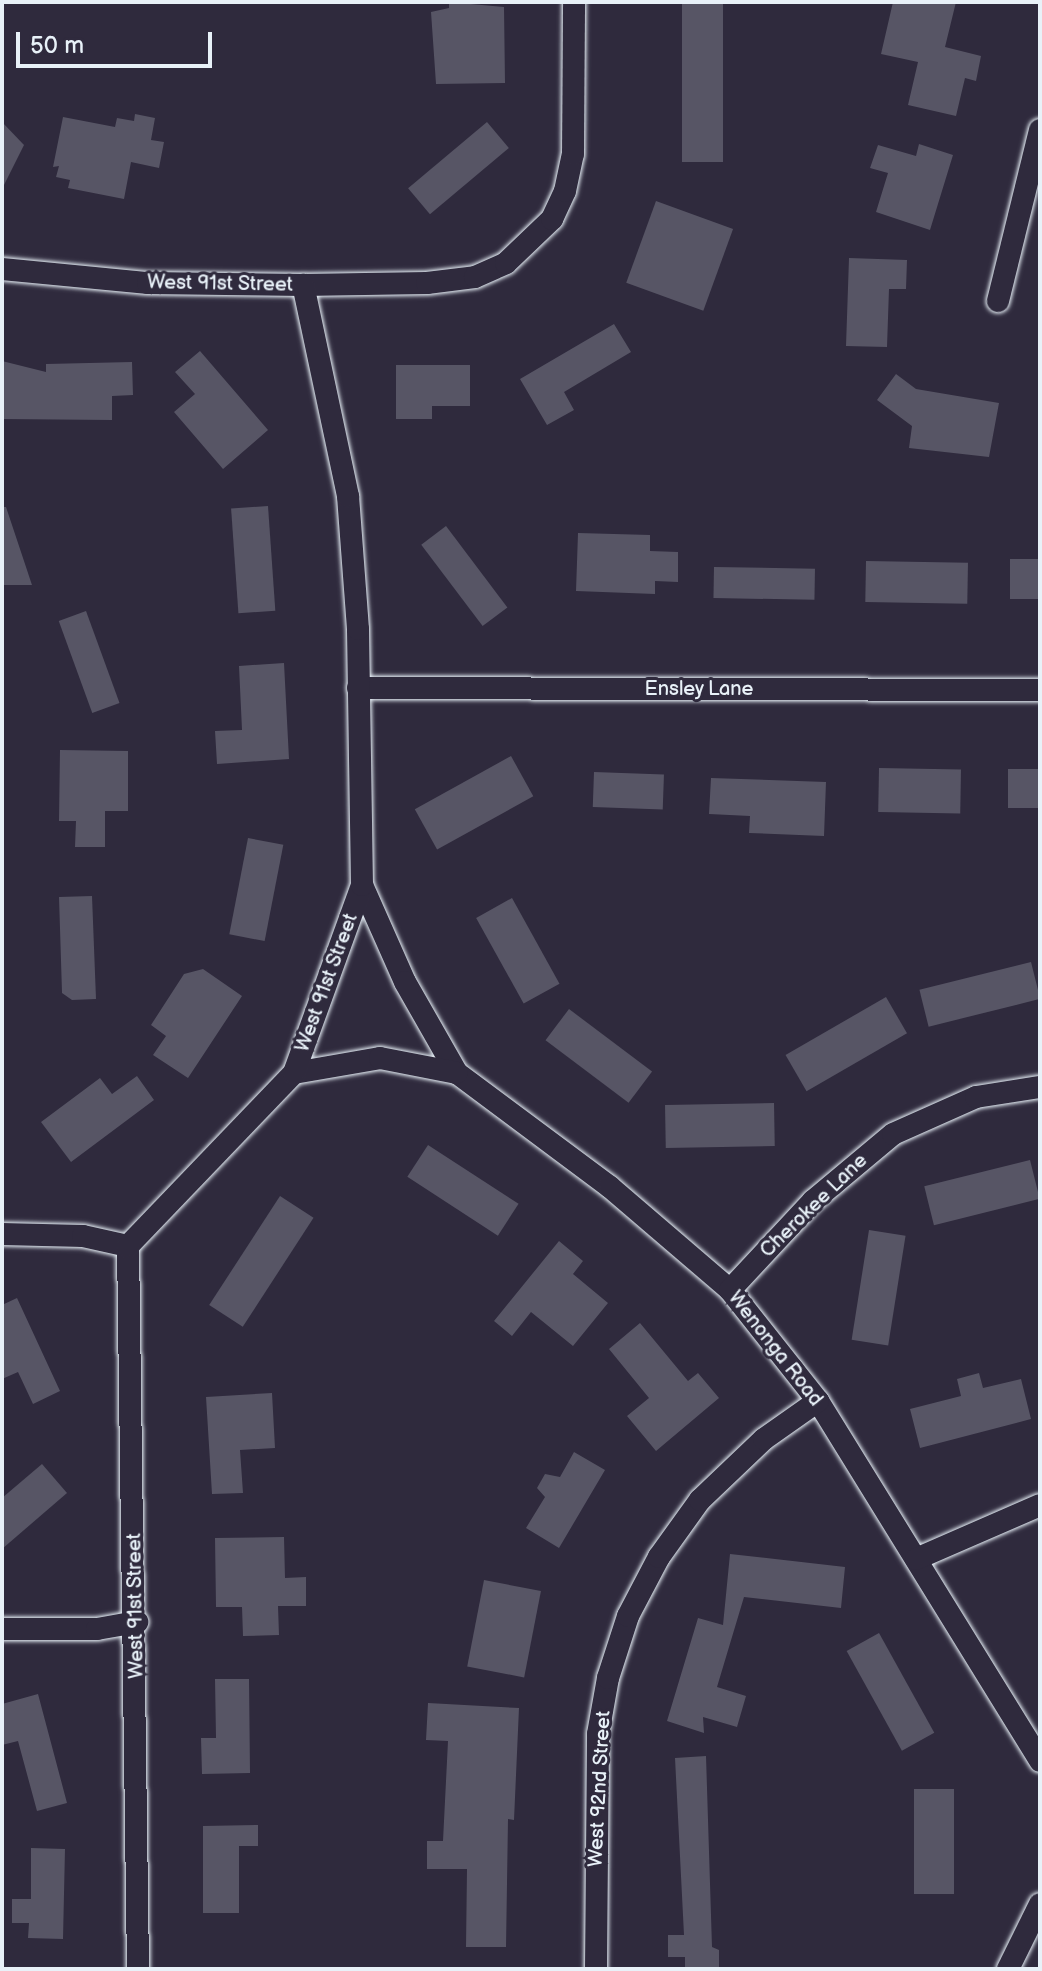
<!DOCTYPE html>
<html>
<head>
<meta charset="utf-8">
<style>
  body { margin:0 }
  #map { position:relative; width:1042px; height:1971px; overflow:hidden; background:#2f2a3d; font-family:"Balsamiq Sans",sans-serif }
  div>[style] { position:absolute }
  .building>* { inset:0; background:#575565; transform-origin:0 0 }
  .roads { filter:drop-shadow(0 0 2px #e8f1f8) drop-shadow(0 0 2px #e8f1f8) }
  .minor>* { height:22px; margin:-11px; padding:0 11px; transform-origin:11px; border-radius:11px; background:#2f2a3d }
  span { translate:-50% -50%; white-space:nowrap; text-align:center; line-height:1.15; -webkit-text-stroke:6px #2f2a3d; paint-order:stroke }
  .street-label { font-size:20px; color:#e8f1f8 }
  .frame { position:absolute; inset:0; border:4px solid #e8f1f8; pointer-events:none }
  .scale { position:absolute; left:16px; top:32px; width:196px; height:36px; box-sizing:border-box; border:4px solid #e8f1f8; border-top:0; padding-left:10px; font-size:24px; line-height:28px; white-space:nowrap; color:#e8f1f8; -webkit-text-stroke:6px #2f2a3d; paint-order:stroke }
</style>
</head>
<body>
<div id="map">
  <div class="building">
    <i style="clip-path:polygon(449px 2px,504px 7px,505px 83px,436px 84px,431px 12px,449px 8px)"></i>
    <i style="left:682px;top:2px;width:41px;height:160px"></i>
    <i style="clip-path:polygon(893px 2px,956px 2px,945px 47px,981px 56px,976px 81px,965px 78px,956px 116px,908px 105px,918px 62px,881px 54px)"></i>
    <i style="clip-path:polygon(135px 114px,155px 118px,151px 140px,164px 142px,159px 168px,131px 162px,124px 199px,68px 188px,70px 180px,56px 177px,59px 166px,53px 167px,63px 117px,115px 127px,117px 118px,134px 121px)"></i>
    <i style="clip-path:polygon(2px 122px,24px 145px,2px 189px)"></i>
    <i style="left:487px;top:122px;width:34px;height:103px;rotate:50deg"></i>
    <i style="clip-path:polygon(919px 144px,953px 155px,930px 230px,876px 212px,888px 173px,870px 168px,878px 145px,916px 156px)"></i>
    <i style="left:656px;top:201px;width:82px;height:87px;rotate:20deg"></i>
    <i style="clip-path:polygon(849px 258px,907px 260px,906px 289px,889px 289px,887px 347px,846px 346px)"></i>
    <i style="clip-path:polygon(614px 324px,631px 352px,564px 392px,574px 410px,547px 425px,520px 379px)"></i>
    <i style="clip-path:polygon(200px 351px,268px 430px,223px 469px,174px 412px,195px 394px,175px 372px)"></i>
    <i style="clip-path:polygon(2px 361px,46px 372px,46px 364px,132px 362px,133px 395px,112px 396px,112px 420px,2px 419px)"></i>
    <i style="clip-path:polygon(396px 365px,470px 365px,470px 406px,432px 406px,432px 419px,396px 419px)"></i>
    <i style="clip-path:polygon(896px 374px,916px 389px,999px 403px,989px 457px,909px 448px,912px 426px,877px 400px)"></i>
    <i style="left:268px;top:506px;width:105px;height:37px;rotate:86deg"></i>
    <i style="clip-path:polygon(2px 507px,6px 507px,32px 585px,2px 585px)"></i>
    <i style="left:446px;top:526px;width:102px;height:31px;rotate:53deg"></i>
    <i style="clip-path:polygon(578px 533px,650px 535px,650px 551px,678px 552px,678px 582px,655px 581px,655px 594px,576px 591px)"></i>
    <i style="left:1010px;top:559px;width:30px;height:40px"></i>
    <i style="left:866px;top:561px;width:102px;height:41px;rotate:1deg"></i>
    <i style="left:714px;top:567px;width:101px;height:31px;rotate:1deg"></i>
    <i style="left:86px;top:611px;width:98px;height:29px;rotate:70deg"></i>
    <i style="clip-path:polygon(284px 663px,289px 759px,217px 764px,215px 731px,242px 730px,239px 666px)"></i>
    <i style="clip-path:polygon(60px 750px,128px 751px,128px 811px,105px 811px,105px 847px,75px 847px,76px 821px,59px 821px)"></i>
    <i style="left:511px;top:756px;width:46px;height:110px;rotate:61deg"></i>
    <i style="left:879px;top:768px;width:82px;height:44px;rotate:1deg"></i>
    <i style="left:1008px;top:769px;width:32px;height:39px"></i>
    <i style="left:594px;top:772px;width:70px;height:35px;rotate:2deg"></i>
    <i style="clip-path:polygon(711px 778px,826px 782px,824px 836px,749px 833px,750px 816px,709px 814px)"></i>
    <i style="left:248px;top:838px;width:36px;height:98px;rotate:11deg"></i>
    <i style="clip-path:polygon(92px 896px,96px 999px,72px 1000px,62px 993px,59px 897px)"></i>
    <i style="left:512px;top:898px;width:98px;height:41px;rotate:61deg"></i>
    <i style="left:1031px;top:962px;width:38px;height:115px;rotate:76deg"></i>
    <i style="clip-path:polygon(203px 969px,242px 996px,188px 1078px,153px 1055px,166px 1036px,151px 1025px,184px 974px)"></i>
    <i style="left:886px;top:997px;width:42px;height:116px;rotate:60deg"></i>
    <i style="left:569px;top:1009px;width:104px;height:39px;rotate:37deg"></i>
    <i style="clip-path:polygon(137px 1076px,154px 1100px,71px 1162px,41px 1122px,100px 1078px,112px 1094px)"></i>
    <i style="left:774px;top:1103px;width:43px;height:109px;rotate:89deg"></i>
    <i style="left:428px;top:1145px;width:108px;height:38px;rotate:33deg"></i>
    <i style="left:1030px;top:1160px;width:40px;height:109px;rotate:76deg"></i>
    <i style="left:280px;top:1196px;width:40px;height:130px;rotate:33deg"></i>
    <i style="left:869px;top:1230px;width:37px;height:111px;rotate:9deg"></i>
    <i style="clip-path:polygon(559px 1241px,583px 1261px,573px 1274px,608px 1303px,573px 1346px,531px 1312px,512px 1336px,494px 1321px)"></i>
    <i style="clip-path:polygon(17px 1298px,60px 1391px,33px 1404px,18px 1372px,2px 1379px,2px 1305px)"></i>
    <i style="clip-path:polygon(640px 1323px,688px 1381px,698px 1373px,719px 1398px,656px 1451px,627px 1416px,649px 1398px,609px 1349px)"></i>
    <i style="clip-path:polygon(979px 1373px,983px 1388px,1021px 1379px,1031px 1419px,920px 1448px,910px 1409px,961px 1396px,957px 1379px)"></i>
    <i style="clip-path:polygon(272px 1393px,275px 1448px,240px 1450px,243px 1493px,212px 1494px,206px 1397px)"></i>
    <i style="clip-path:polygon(574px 1452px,605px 1470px,559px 1548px,526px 1528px,545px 1497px,537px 1488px,545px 1474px,560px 1477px)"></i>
    <i style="clip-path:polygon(42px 1464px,67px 1493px,2px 1549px,2px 1498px)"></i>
    <i style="clip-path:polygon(284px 1537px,285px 1578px,306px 1577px,306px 1606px,278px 1606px,279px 1635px,243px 1636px,242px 1607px,216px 1607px,215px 1538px)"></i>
    <i style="clip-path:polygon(730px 1554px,845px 1567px,841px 1608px,744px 1597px,717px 1687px,746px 1696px,737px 1727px,703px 1717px,704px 1733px,667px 1721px,698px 1618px,723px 1625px)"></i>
    <i style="left:484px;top:1580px;width:58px;height:88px;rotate:11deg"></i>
    <i style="left:879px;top:1633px;width:114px;height:37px;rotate:61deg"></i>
    <i style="clip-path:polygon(215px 1679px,249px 1679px,250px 1773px,202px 1774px,201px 1738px,216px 1738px)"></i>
    <i style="clip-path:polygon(38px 1694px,67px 1803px,37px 1811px,18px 1741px,2px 1745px,2px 1704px)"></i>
    <i style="clip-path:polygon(428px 1703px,519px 1708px,514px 1820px,508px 1819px,506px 1947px,466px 1947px,467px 1869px,427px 1869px,427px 1841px,443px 1841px,448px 1741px,426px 1740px)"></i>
    <i style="clip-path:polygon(706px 1756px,712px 1947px,719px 1950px,719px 1969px,685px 1969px,685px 1957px,668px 1957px,668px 1935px,684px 1935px,675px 1758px)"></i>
    <i style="left:914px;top:1789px;width:40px;height:105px"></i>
    <i style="clip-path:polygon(258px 1825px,258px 1846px,239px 1846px,239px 1913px,203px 1913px,203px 1826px)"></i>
    <i style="clip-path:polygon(31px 1848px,65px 1849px,63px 1939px,28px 1938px,29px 1923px,12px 1923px,12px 1899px,31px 1899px)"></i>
  </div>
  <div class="roads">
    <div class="minor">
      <i style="left:2px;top:269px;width:147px;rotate:5.5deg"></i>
      <i style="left:148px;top:283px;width:155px;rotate:0.7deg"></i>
      <i style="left:303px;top:285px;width:124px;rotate:-0.9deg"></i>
      <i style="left:427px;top:283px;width:48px;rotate:-7.1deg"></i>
      <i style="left:475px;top:277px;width:34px;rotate:-24deg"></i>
      <i style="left:506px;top:263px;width:64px;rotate:-43.7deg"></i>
      <i style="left:552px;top:219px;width:31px;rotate:-65deg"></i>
      <i style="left:565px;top:191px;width:38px;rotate:-78deg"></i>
      <i style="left:573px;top:154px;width:152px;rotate:-89.6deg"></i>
      <i style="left:998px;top:301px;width:176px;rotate:-76.2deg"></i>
      <i style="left:358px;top:688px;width:682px;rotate:0.17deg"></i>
      <i style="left:362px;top:885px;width:106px;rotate:66.1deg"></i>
      <i style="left:405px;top:982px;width:105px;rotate:60.3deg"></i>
      <i style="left:457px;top:1073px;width:191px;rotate:36.7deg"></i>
      <i style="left:610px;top:1187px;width:158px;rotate:40.6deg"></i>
      <i style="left:730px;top:1290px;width:142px;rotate:51.6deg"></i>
      <i style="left:818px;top:1401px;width:423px;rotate:58.3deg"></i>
      <i style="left:294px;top:1073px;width:87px;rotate:-9.9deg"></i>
      <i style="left:380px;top:1058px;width:78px;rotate:11deg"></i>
      <i style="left:2px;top:1234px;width:81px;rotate:1.4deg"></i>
      <i style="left:83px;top:1236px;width:46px;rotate:12.5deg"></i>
      <i style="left:730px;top:1290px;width:122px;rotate:-47deg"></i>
      <i style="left:813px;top:1201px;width:104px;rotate:-39.9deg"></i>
      <i style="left:893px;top:1134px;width:91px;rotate:-24deg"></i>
      <i style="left:976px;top:1097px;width:65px;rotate:-8.9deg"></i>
      <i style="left:916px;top:1559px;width:135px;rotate:-23.5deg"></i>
      <i style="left:2px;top:1629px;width:95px"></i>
      <i style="left:97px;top:1629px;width:41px;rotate:-9.9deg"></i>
      <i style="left:138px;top:1969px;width:723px;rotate:-90.79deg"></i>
      <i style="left:128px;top:1246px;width:240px;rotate:-46.2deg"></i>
      <i style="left:294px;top:1073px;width:200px;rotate:-70.1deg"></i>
      <i style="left:362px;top:885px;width:256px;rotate:-90.9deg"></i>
      <i style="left:358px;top:629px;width:133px;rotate:-94.3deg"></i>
      <i style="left:348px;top:496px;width:216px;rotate:-102deg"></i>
      <i style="left:596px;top:1969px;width:235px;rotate:-89.5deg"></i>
      <i style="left:598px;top:1734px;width:57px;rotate:-79.9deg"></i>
      <i style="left:608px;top:1678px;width:65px;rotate:-72.1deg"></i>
      <i style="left:628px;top:1616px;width:67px;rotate:-62.3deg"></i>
      <i style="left:659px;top:1557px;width:70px;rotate:-54.3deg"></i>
      <i style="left:700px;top:1500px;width:88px;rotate:-43.6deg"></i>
      <i style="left:764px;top:1439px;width:66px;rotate:-35.1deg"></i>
      <i style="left:1008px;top:1969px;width:72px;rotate:-63.8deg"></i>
    </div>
  </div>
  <div class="street-label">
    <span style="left:220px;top:284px;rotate:1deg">West 91st Street</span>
    <span style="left:699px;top:689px">Ensley Lane</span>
    <span style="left:327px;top:983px;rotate:-70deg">West 91st Street</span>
    <span style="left:814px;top:1206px;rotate:-44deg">Cherokee Lane</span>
    <span style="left:775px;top:1349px;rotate:52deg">Wenonga Road</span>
    <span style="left:136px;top:1606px;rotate:-91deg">West 91st Street</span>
    <span style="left:600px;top:1789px;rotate:-87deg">West 92nd Street</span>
  </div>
  <div class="frame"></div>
  <div class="scale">50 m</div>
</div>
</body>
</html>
